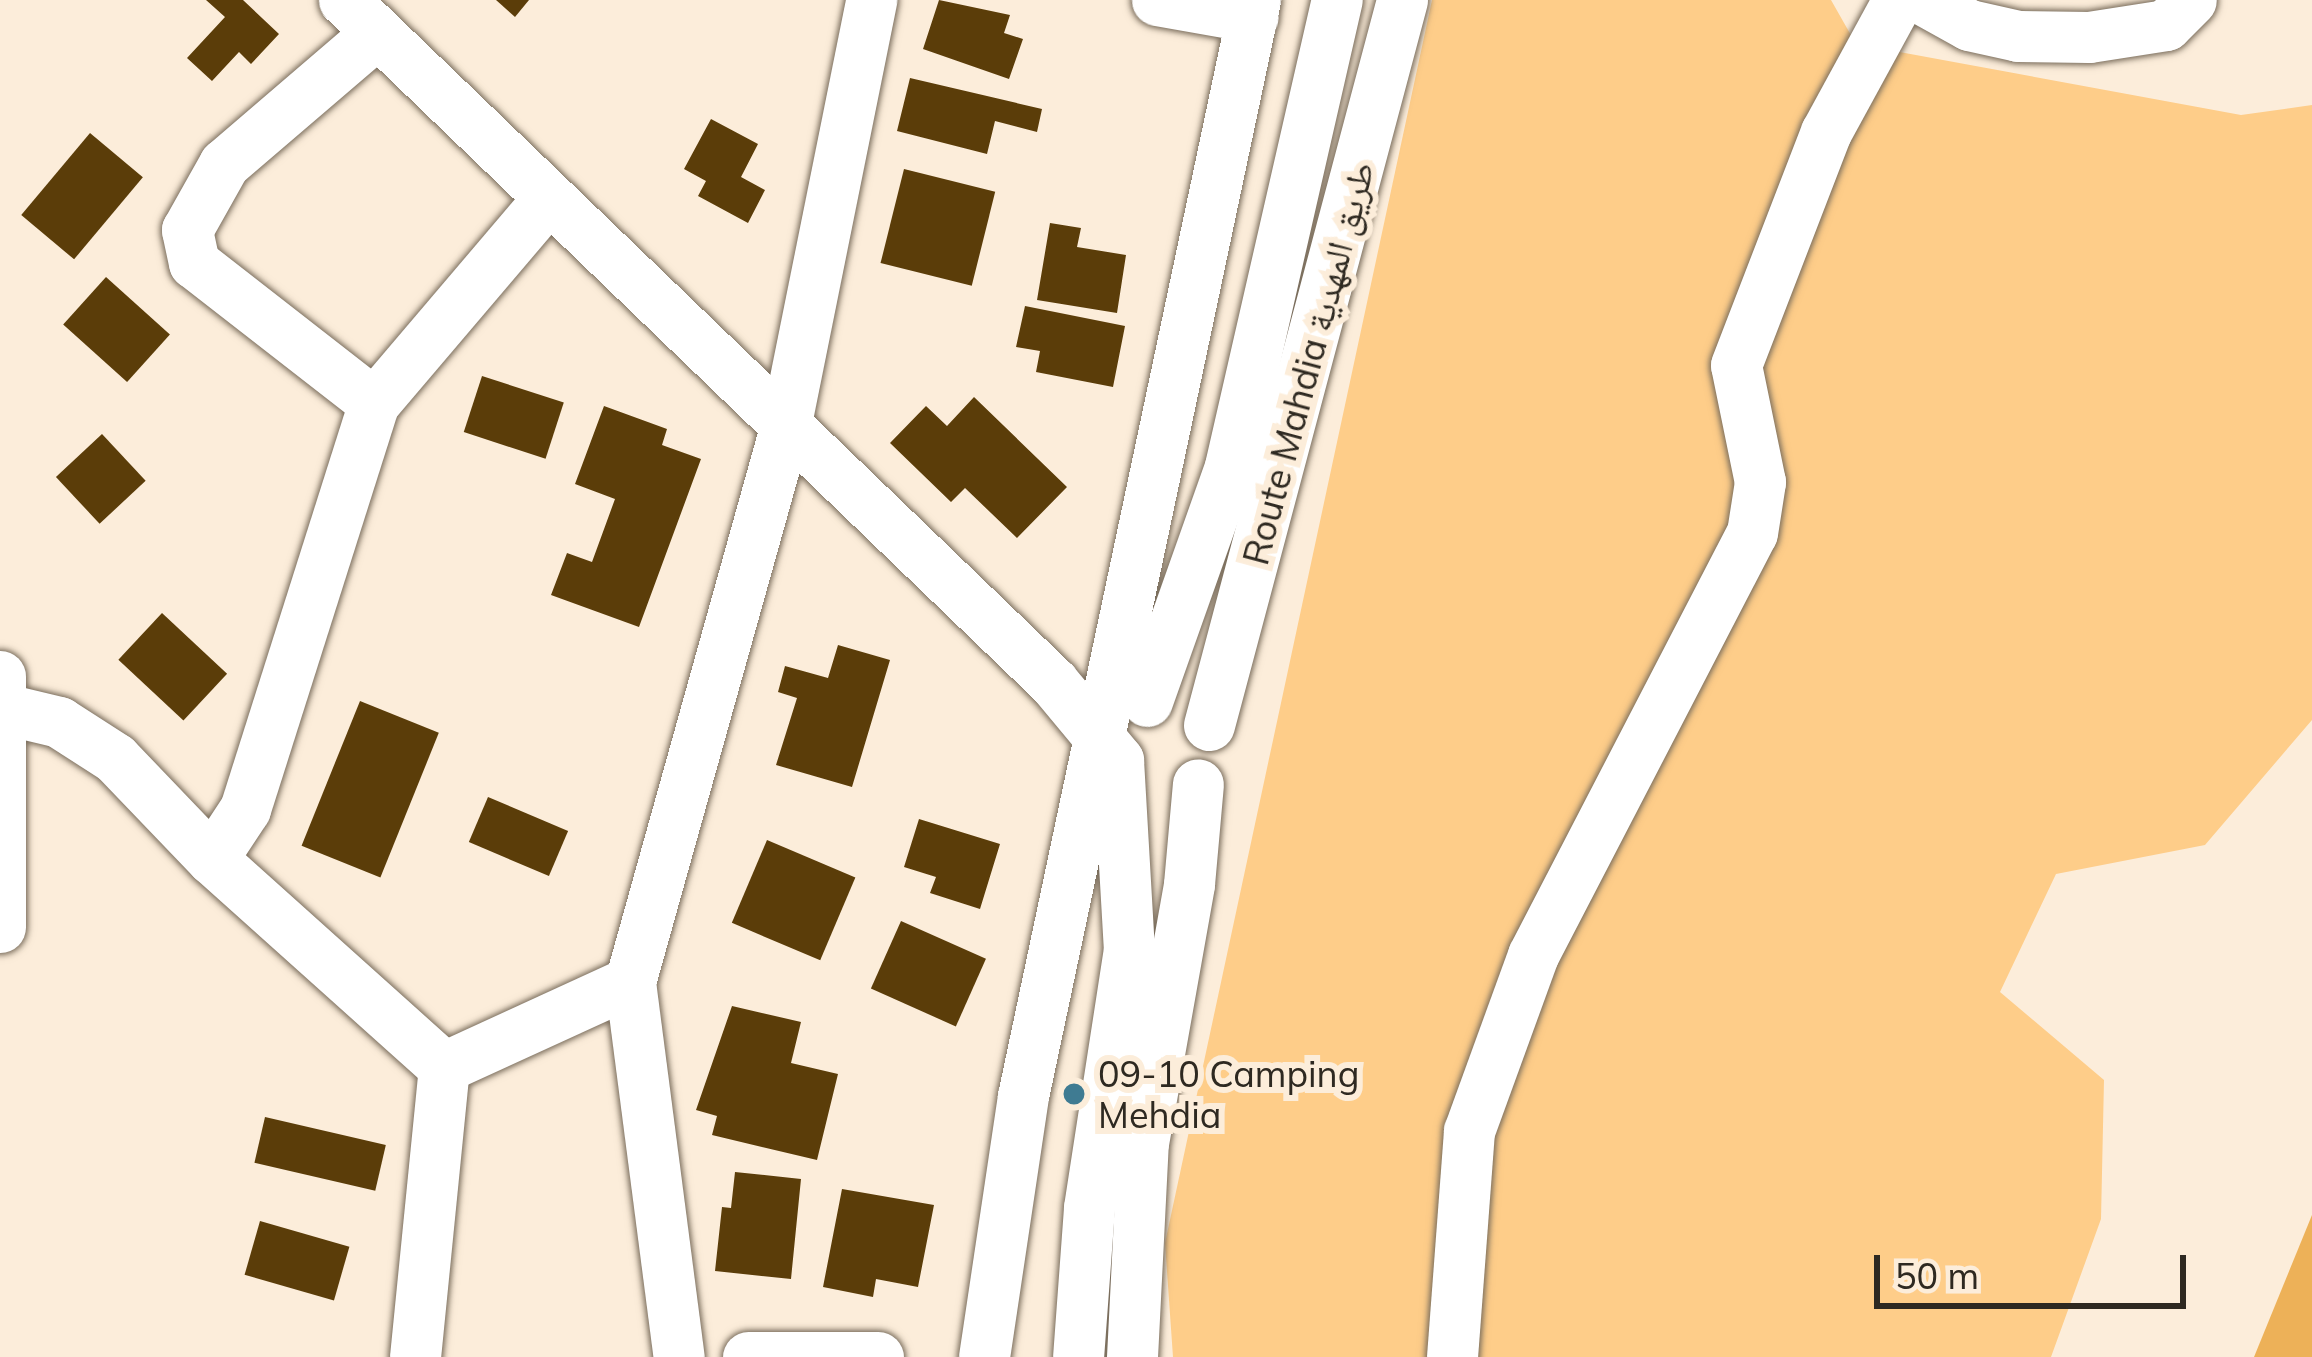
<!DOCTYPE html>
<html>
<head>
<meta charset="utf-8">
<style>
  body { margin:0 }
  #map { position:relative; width:2312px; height:1357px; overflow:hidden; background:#fcedda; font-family:Mulish,"Noto Naskh Arabic",sans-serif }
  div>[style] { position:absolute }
  .green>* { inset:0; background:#fecd89 }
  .water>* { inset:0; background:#edb158 }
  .building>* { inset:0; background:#5b3d09; transform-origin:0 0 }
  .roads { filter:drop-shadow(0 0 3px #7a6d5c) drop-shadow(0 0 3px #7a6d5c) }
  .minor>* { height:51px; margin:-25.5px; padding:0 25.5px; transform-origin:25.5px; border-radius:25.5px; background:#fff }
  .dots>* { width:33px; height:33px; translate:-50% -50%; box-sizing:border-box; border:6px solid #fcedda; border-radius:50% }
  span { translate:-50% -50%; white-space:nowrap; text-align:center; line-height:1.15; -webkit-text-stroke:12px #fcedda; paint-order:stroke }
  .street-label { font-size:36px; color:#2e2921 }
  .poi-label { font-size:36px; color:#2e2921 }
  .left { translate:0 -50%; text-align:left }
  .scale { position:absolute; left:1874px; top:1255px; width:312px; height:54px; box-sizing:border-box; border:6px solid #2e2921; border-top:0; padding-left:15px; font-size:36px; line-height:42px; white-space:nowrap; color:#2e2921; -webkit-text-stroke:9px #fcedda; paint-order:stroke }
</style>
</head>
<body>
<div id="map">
  <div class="green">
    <i style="clip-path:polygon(1432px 0,1831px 0,1856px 44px,2241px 115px,2312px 105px,2312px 720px,2205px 845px,2056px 874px,2000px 992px,2104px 1080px,2101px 1219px,2051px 1357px,1173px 1357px,1165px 1243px)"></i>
  </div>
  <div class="water">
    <i style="clip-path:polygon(2312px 1215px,2312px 1357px,2254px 1357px)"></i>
  </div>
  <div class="building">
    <i style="clip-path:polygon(206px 0,243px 0,279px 34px,251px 64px,239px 52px,212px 81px,187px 58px,225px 17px)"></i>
    <i style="clip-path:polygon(496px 0,529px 0,515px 17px)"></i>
    <i style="clip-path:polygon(939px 0,1010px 15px,1004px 33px,1023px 39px,1009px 79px,923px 49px)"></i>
    <i style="clip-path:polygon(910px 78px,1042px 109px,1037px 132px,995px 121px,987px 154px,897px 131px)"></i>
    <i style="clip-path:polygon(711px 119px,758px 144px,741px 177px,765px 190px,748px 223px,698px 196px,706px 181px,684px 169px)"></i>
    <i style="left:90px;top:133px;width:69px;height:107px;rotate:40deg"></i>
    <i style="left:904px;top:169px;width:94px;height:97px;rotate:14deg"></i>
    <i style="clip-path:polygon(1050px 223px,1081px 228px,1077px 247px,1126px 255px,1117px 313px,1037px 300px)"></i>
    <i style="left:106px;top:277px;width:86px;height:64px;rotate:42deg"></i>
    <i style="clip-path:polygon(1025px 306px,1125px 326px,1113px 387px,1036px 372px,1040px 351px,1016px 347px)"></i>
    <i style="left:482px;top:376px;width:86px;height:59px;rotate:18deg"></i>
    <i style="clip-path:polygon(974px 397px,1067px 487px,1017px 538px,965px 488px,951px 502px,890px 443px,926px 406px,947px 426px)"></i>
    <i style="clip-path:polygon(604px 406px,667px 429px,662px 445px,701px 459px,639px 627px,551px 595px,567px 553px,592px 562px,615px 499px,575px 484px)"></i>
    <i style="left:102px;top:434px;width:64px;height:63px;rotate:47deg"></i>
    <i style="left:162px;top:613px;width:89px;height:64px;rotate:43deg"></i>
    <i style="clip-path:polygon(838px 645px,890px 660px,852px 787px,776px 765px,797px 698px,778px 692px,785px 666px,828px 678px)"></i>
    <i style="left:360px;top:701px;width:85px;height:156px;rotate:22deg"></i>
    <i style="left:488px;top:797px;width:87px;height:49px;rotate:23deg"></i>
    <i style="clip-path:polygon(919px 819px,1000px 844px,980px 909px,930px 893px,936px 877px,904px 867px)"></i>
    <i style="left:767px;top:840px;width:96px;height:90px;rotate:23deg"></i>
    <i style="left:901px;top:921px;width:93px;height:74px;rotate:24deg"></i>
    <i style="clip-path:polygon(732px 1006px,801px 1022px,791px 1063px,838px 1074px,817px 1160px,712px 1135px,717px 1116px,696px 1110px)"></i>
    <i style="left:265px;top:1117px;width:124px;height:47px;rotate:13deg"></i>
    <i style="clip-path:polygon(735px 1172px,801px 1179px,791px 1279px,715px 1271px,722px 1207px,731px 1208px)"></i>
    <i style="clip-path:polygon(842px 1189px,934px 1205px,918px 1287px,876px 1279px,873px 1297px,823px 1287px)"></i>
    <i style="left:260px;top:1221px;width:93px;height:56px;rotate:16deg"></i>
  </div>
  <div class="roads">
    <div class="minor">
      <i style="left:344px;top:0;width:984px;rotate:43.89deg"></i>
      <i style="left:1053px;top:682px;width:102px;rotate:50.2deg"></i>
      <i style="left:1118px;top:760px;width:189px;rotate:86.7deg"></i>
      <i style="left:1129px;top:949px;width:262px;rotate:98.8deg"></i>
      <i style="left:1089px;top:1208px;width:149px;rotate:94.2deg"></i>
      <i style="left:1157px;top:0;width:97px;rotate:10.1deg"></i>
      <i style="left:1924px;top:0;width:51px;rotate:29.1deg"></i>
      <i style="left:1969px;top:25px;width:50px;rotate:12.7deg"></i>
      <i style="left:2018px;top:36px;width:71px;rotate:0.8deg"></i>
      <i style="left:2089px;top:37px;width:78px;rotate:-8.9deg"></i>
      <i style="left:2166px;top:25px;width:35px;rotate:-45deg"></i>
      <i style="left:374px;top:403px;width:228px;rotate:-142.1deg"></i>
      <i style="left:194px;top:263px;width:34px;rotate:-102deg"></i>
      <i style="left:187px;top:230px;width:76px;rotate:-60.7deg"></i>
      <i style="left:224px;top:164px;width:201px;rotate:-40.6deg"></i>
      <i style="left:1147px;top:701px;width:249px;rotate:-70.5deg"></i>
      <i style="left:1230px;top:466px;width:478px;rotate:-77.1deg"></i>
      <i style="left:5px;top:709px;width:56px;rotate:13.5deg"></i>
      <i style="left:59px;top:722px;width:67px;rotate:32.7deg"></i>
      <i style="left:115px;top:758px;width:140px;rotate:46.2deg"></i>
      <i style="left:212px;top:859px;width:312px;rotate:41.9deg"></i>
      <i style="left:444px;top:1067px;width:205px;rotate:-24.6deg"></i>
      <i style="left:630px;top:982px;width:575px;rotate:-74.37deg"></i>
      <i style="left:785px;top:428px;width:437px;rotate:-78.6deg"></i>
      <i style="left:1209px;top:725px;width:750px;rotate:-75.09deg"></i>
      <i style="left:212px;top:859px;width:60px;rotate:-56.6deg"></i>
      <i style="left:245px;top:809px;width:426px;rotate:-72.4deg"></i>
      <i style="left:374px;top:403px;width:265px;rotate:-49.6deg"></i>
      <i style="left:0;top:927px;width:251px;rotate:-90deg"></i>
      <i style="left:630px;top:982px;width:378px;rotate:82.6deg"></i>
      <i style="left:415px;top:1357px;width:291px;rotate:-84.3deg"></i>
      <i style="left:748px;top:1357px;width:130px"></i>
      <i style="left:984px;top:1357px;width:264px;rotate:-81.5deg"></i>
      <i style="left:1023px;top:1096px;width:1120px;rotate:-78.05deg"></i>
      <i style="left:1132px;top:1357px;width:214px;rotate:-87.1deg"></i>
      <i style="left:1143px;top:1143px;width:263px;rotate:-79.9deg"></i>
      <i style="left:1189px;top:884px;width:100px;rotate:-84.9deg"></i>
      <i style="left:1452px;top:1357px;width:227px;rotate:-85.7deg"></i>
      <i style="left:1469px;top:1131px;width:187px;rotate:-70deg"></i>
      <i style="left:1533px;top:955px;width:475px;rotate:-62.6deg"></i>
      <i style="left:1752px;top:533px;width:52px;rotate:-81.1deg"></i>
      <i style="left:1760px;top:482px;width:119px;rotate:-101.6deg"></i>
      <i style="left:1736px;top:365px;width:250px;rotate:-68.9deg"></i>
      <i style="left:1826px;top:132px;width:150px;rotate:-61.4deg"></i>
    </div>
  </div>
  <div class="dots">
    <i style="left:1074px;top:1094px;background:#3f7b92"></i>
  </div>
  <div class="street-label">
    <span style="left:1308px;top:363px;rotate:-75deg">Route Mahdia طريق المهدية</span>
  </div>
  <div class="poi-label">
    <span class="left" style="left:1098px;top:1094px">09-10 Camping<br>Mehdia</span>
  </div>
  <div class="scale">50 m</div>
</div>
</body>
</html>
